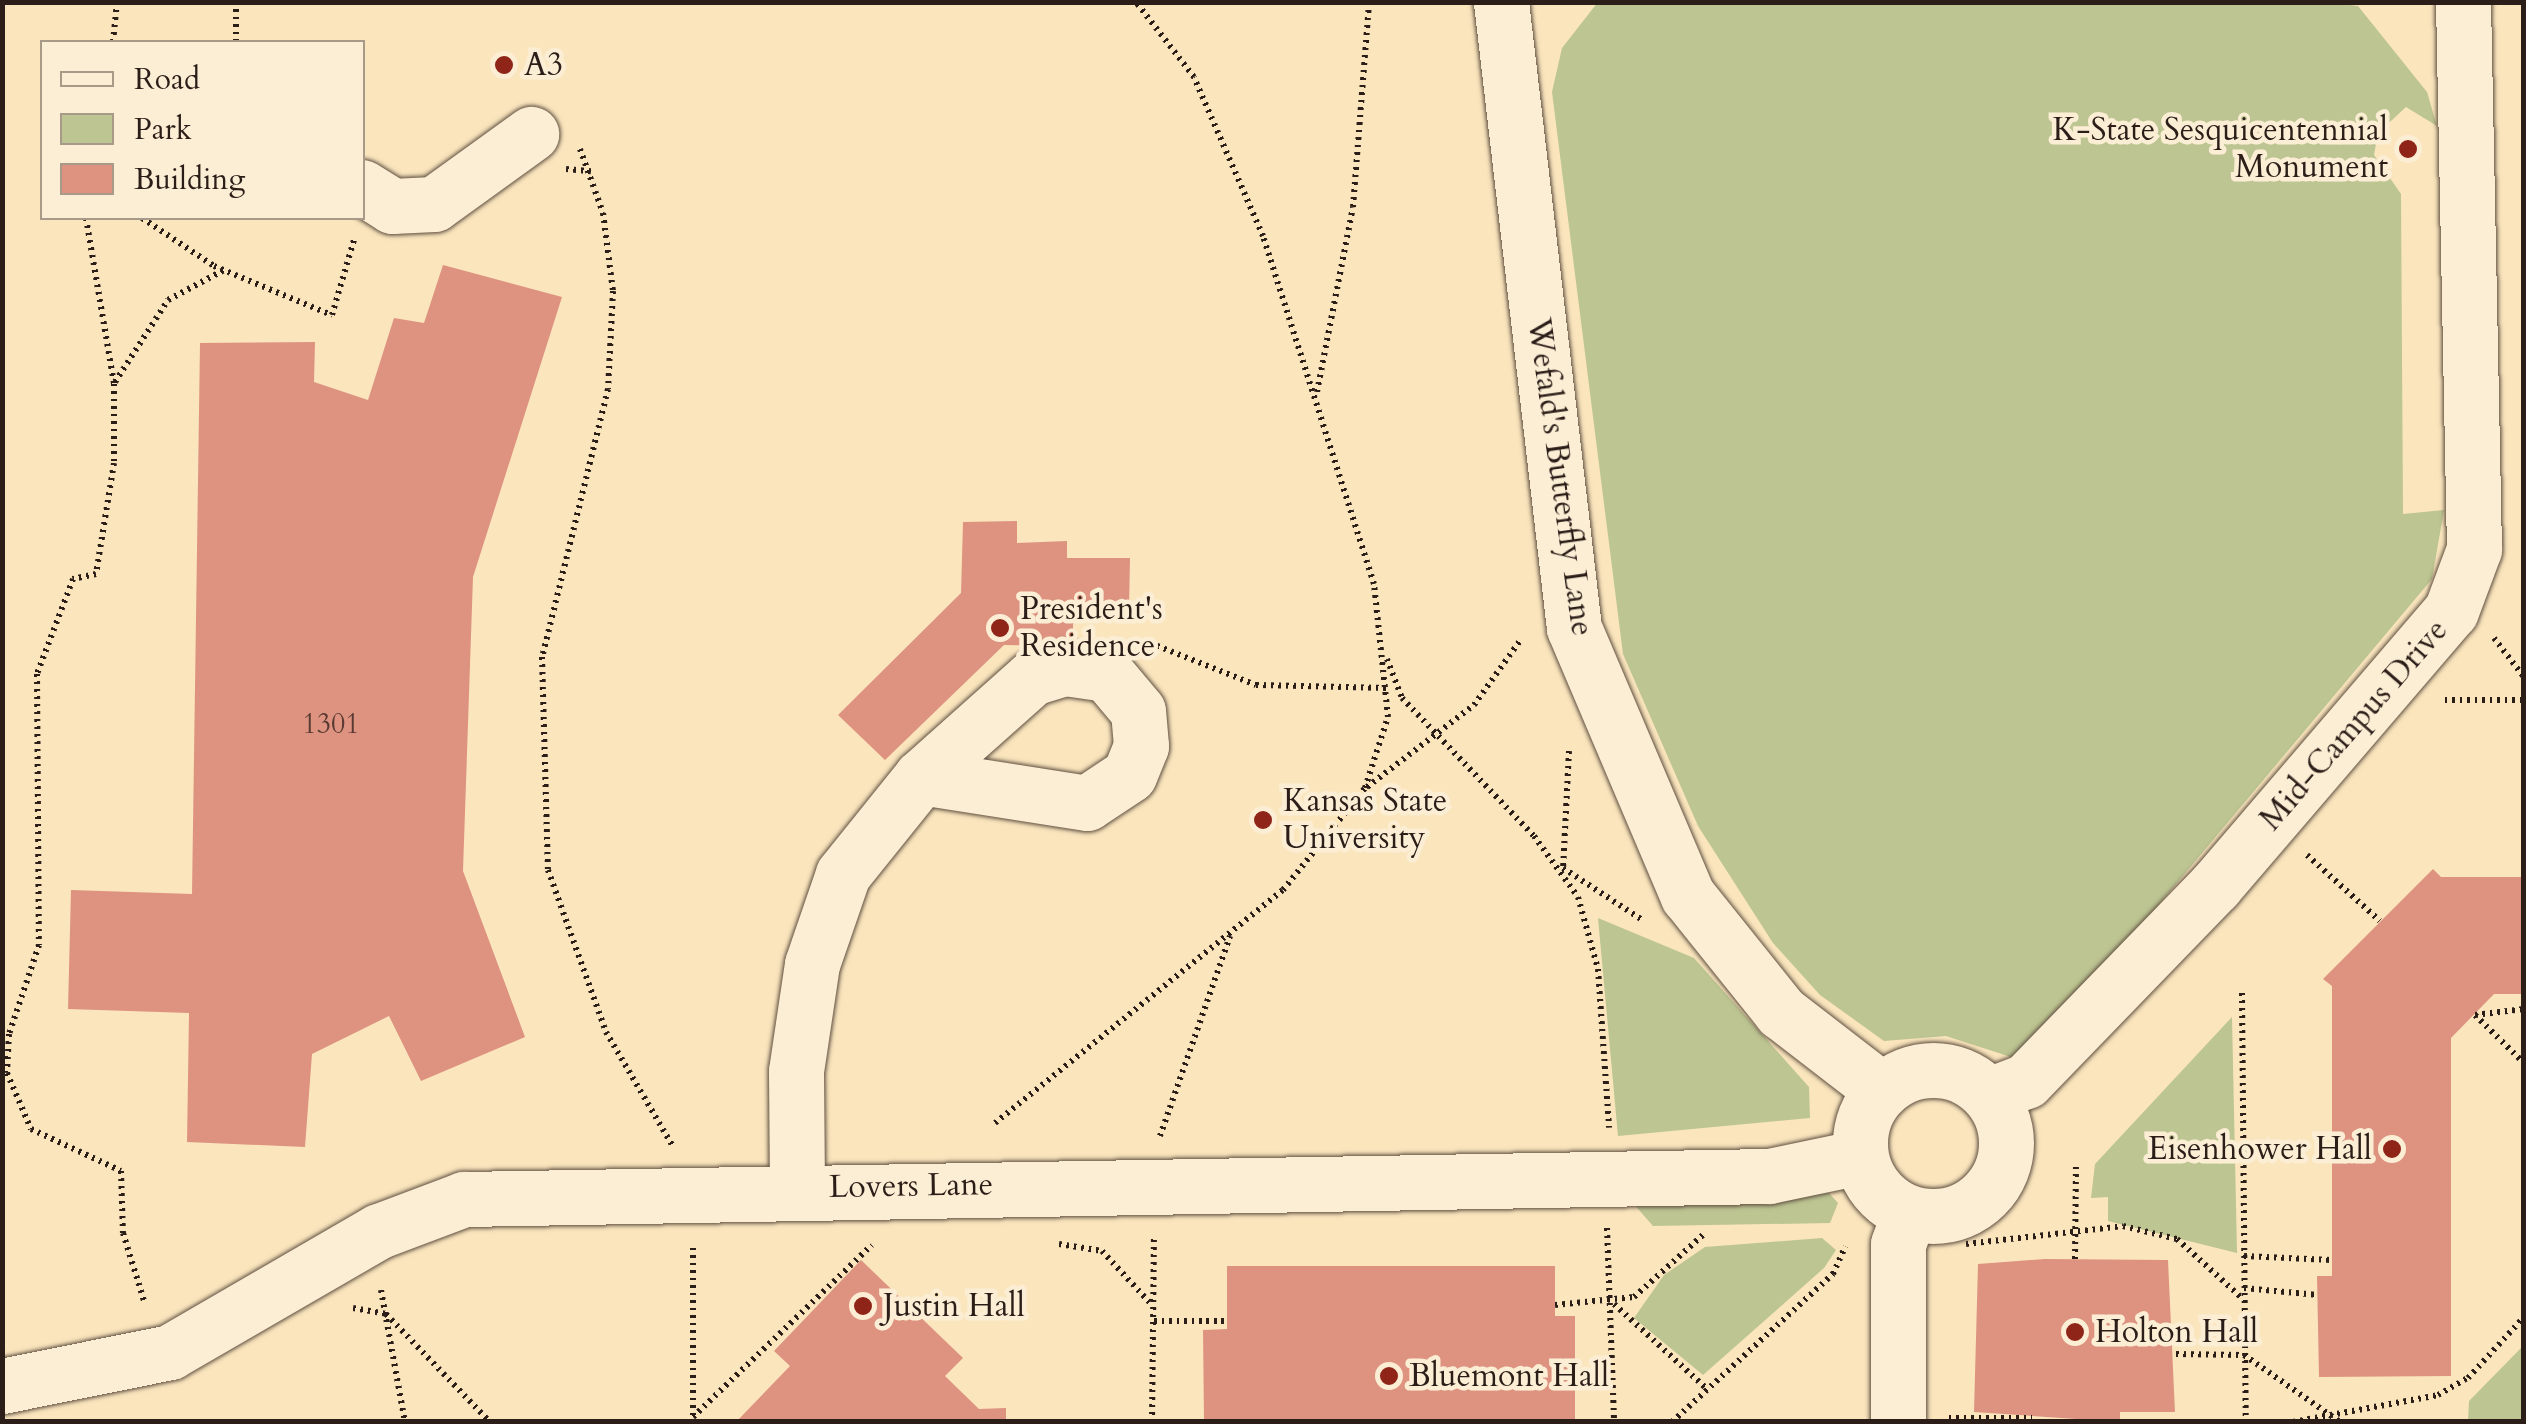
<!DOCTYPE html>
<html>
<head>
<meta charset="utf-8">
<style>
  body { margin:0 }
  #map { position:relative; width:2526px; height:1424px; overflow:hidden; background:#fae5bd; font-family:Cardo,serif }
  div>[style] { position:absolute }
  .green>* { inset:0; background:#bdc592 }
  .building>* { inset:0; background:#de9381 }
  .path>* { height:6px; margin-top:-3px; transform-origin:0; background:repeating-linear-gradient(90deg,#2b1d18 0 2.5px,transparent 0 7.5px) }
  .roads { filter:drop-shadow(0 0 2px #5f4f41) drop-shadow(0 0 2px #5f4f41) }
  .minor>* { height:55px; margin:-27.5px; padding:0 27.5px; transform-origin:27.5px; border-radius:27.5px; background:#fceed4 }
  .minor>.ring { margin:-27.5px; padding:0; box-sizing:content-box; background:none; border:55px solid #fceed4; border-radius:50% }
  .dots>* { width:28px; height:28px; translate:-50% -50%; box-sizing:border-box; border:5px solid #fceed4; border-radius:50% }
  span { translate:-50% -50%; white-space:nowrap; text-align:center; line-height:1.15; -webkit-text-stroke:9px #fceed4; paint-order:stroke }
  .number-label { font-size:28px; color:#583a32 }
  .number-label span { -webkit-text-stroke-width:0 }
  .poi-label { font-size:32px; color:#2b1d18 }
  .left { translate:0 -50%; text-align:left }
  .right { translate:-100% -50%; text-align:right }
  .street-label { font-size:32px; color:#2b1d18 }
  .frame { position:absolute; inset:0; border:5px solid #2b1d18; pointer-events:none }
  .legend { position:absolute; left:40px; top:40px; width:325px; height:180px; box-sizing:border-box; background:#fceed4; border:2px solid #a89a89; margin:0; padding:12px 18px; list-style:none; font-size:30px; color:#2b1d18 }
  .legend li { display:flex; align-items:center; gap:20px; height:50px }
  .legend b { width:50px; border:2px solid #a89a89 }
</style>
</head>
<body>
<div id="map">
  <div class="green">
    <i style="clip-path:polygon(1598px 2px,2334px 3px,2358px 6px,2427px 92px,2437px 126px,2406px 107px,2378px 133px,2374px 155px,2401px 194px,2403px 514px,2444px 510px,2432px 579px,2041px 1045px,2014px 1058px,1946px 1036px,1884px 1041px,1820px 995px,1773px 943px,1698px 826px,1623px 654px,1552px 92px,1562px 48px)"></i>
    <i style="clip-path:polygon(1598px 918px,1694px 958px,1809px 1087px,1810px 1118px,1618px 1136px)"></i>
    <i style="clip-path:polygon(2232px 1017px,2237px 1253px,2108px 1221px,2108px 1197px,2091px 1198px,2095px 1164px)"></i>
    <i style="clip-path:polygon(1818px 1181px,1838px 1203px,1830px 1223px,1653px 1226px,1632px 1202px)"></i>
    <i style="clip-path:polygon(1822px 1238px,1836px 1250px,1824px 1268px,1703px 1375px,1634px 1318px,1664px 1275px,1705px 1247px)"></i>
    <i style="clip-path:polygon(2523px 1346px,2523px 1421px,2468px 1421px,2469px 1401px)"></i>
  </div>
  <div class="building">
    <i style="clip-path:polygon(443px 265px,562px 297px,473px 577px,463px 871px,525px 1037px,421px 1081px,389px 1016px,312px 1054px,305px 1147px,187px 1142px,189px 1013px,68px 1009px,71px 890px,192px 894px,200px 343px,315px 342px,314px 382px,368px 400px,394px 318px,424px 323px)"></i>
    <i style="clip-path:polygon(1017px 521px,1017px 543px,1067px 541px,1067px 558px,1130px 558px,1129px 610px,1073px 610px,1073px 646px,1004px 645px,885px 760px,838px 715px,961px 593px,963px 522px)"></i>
    <i style="clip-path:polygon(2433px 869px,2441px 877px,2524px 877px,2524px 994px,2494px 994px,2451px 1038px,2451px 1376px,2319px 1377px,2317px 1276px,2332px 1276px,2332px 986px,2323px 979px)"></i>
    <i style="clip-path:polygon(2045px 1259px,2168px 1260px,2175px 1412px,2120px 1412px,2120px 1422px,1974px 1412px,1978px 1264px)"></i>
    <i style="clip-path:polygon(861px 1260px,963px 1358px,945px 1376px,979px 1409px,1006px 1408px,1006px 1422px,736px 1422px,790px 1366px,774px 1351px)"></i>
    <i style="clip-path:polygon(1227px 1266px,1555px 1266px,1555px 1316px,1575px 1316px,1575px 1422px,1204px 1422px,1203px 1330px,1227px 1329px)"></i>
  </div>
  <div class="path">
    <i style="left:236px;top:2px;width:40px;rotate:90deg"></i>
    <i style="left:113px;top:42px;width:40px;rotate:-84.3deg"></i>
    <i style="left:580px;top:149px;width:68px;rotate:70.2deg"></i>
    <i style="left:603px;top:213px;width:79px;rotate:82.7deg"></i>
    <i style="left:613px;top:291px;width:98px;rotate:92.9deg"></i>
    <i style="left:608px;top:389px;width:276px;rotate:103.8deg"></i>
    <i style="left:542px;top:657px;width:213px;rotate:88.4deg"></i>
    <i style="left:548px;top:870px;width:172px;rotate:70.3deg"></i>
    <i style="left:606px;top:1032px;width:131px;rotate:59.7deg"></i>
    <i style="left:566px;top:169px;width:25px;rotate:5deg"></i>
    <i style="left:86px;top:218px;width:168px;rotate:80.4deg"></i>
    <i style="left:114px;top:384px;width:79px;rotate:90deg"></i>
    <i style="left:114px;top:463px;width:112px;rotate:99.2deg"></i>
    <i style="left:96px;top:574px;width:24px;rotate:168deg"></i>
    <i style="left:73px;top:579px;width:102px;rotate:110.8deg"></i>
    <i style="left:37px;top:674px;width:271px;rotate:89.6deg"></i>
    <i style="left:39px;top:945px;width:94px;rotate:108.6deg"></i>
    <i style="left:9px;top:1034px;width:39px;rotate:93deg"></i>
    <i style="left:7px;top:1073px;width:61px;rotate:66.8deg"></i>
    <i style="left:31px;top:1129px;width:99px;rotate:25deg"></i>
    <i style="left:121px;top:1171px;width:62px;rotate:88.2deg"></i>
    <i style="left:123px;top:1233px;width:71px;rotate:72.8deg"></i>
    <i style="left:142px;top:218px;width:87px;rotate:33.7deg"></i>
    <i style="left:214px;top:266px;width:128px;rotate:22.6deg"></i>
    <i style="left:332px;top:315px;width:78px;rotate:-73.7deg"></i>
    <i style="left:115px;top:382px;width:98px;rotate:-57.1deg"></i>
    <i style="left:168px;top:300px;width:64px;rotate:-28.2deg"></i>
    <i style="left:1317px;top:392px;width:188px;rotate:-79deg"></i>
    <i style="left:1353px;top:207px;width:206px;rotate:-85.5deg"></i>
    <i style="left:2494px;top:638px;width:49px;rotate:52.4deg"></i>
    <i style="left:1150px;top:643px;width:114px;rotate:21.6deg"></i>
    <i style="left:1256px;top:685px;width:131px;rotate:1.3deg"></i>
    <i style="left:1387px;top:659px;width:42px;rotate:69deg"></i>
    <i style="left:1402px;top:698px;width:191px;rotate:46.3deg"></i>
    <i style="left:1534px;top:836px;width:75px;rotate:54.2deg"></i>
    <i style="left:1578px;top:897px;width:75px;rotate:74.5deg"></i>
    <i style="left:1598px;top:969px;width:159px;rotate:86deg"></i>
    <i style="left:2445px;top:700px;width:79px"></i>
    <i style="left:1569px;top:751px;width:117px;rotate:92.9deg"></i>
    <i style="left:1563px;top:868px;width:93px;rotate:33.2deg"></i>
    <i style="left:1367px;top:787px;width:135px;rotate:-37.5deg"></i>
    <i style="left:1474px;top:705px;width:82px;rotate:-54.4deg"></i>
    <i style="left:2307px;top:855px;width:98px;rotate:42.1deg"></i>
    <i style="left:2242px;top:993px;width:429px;rotate:89.5deg"></i>
    <i style="left:2475px;top:1015px;width:69px;rotate:44.4deg"></i>
    <i style="left:2475px;top:1015px;width:49px;rotate:-7deg"></i>
    <i style="left:995px;top:1123px;width:370px;rotate:-39deg"></i>
    <i style="left:1283px;top:890px;width:131px;rotate:-51.2deg"></i>
    <i style="left:1365px;top:788px;width:75px;rotate:-72.1deg"></i>
    <i style="left:1388px;top:717px;width:134px;rotate:-96deg"></i>
    <i style="left:1374px;top:584px;width:365px;rotate:-107.7deg"></i>
    <i style="left:1263px;top:236px;width:173px;rotate:-113.5deg"></i>
    <i style="left:1194px;top:77px;width:95px;rotate:-127.7deg"></i>
    <i style="left:1160px;top:1136px;width:212px;rotate:-70.7deg"></i>
    <i style="left:1607px;top:1228px;width:194px;rotate:87.9deg"></i>
    <i style="left:1059px;top:1244px;width:44px;rotate:9.2deg"></i>
    <i style="left:1102px;top:1251px;width:74px;rotate:47.2deg"></i>
    <i style="left:1966px;top:1244px;width:158px;rotate:-6.5deg"></i>
    <i style="left:2123px;top:1226px;width:56px;rotate:13.5deg"></i>
    <i style="left:2177px;top:1239px;width:89px;rotate:42.3deg"></i>
    <i style="left:693px;top:1248px;width:169px;rotate:90deg"></i>
    <i style="left:2244px;top:1256px;width:88px;rotate:2.6deg"></i>
    <i style="left:2075px;top:1259px;width:92px;rotate:-89.4deg"></i>
    <i style="left:2244px;top:1288px;width:74px;rotate:5.4deg"></i>
    <i style="left:381px;top:1290px;width:134px;rotate:79.7deg"></i>
    <i style="left:1614px;top:1304px;width:123px;rotate:42.4deg"></i>
    <i style="left:1555px;top:1305px;width:79px;rotate:-5.8deg"></i>
    <i style="left:1634px;top:1297px;width:96px;rotate:-42deg"></i>
    <i style="left:353px;top:1308px;width:34px;rotate:10deg"></i>
    <i style="left:386px;top:1314px;width:150px;rotate:46.1deg"></i>
    <i style="left:1154px;top:1321px;width:73px"></i>
    <i style="left:2176px;top:1354px;width:68px;rotate:0.8deg"></i>
    <i style="left:2244px;top:1355px;width:117px;rotate:34.9deg"></i>
    <i style="left:693px;top:1417px;width:248px;rotate:-43.9deg"></i>
    <i style="left:1949px;top:1418px;width:83px"></i>
    <i style="left:1152px;top:1422px;width:184px;rotate:-89.4deg"></i>
    <i style="left:1672px;top:1422px;width:219px;rotate:-42.6deg"></i>
    <i style="left:1833px;top:1274px;width:30px;rotate:-66deg"></i>
    <i style="left:2293px;top:1422px;width:147px;rotate:-10.5deg"></i>
    <i style="left:2438px;top:1395px;width:34px;rotate:-30deg"></i>
    <i style="left:2468px;top:1378px;width:83px;rotate:-47.4deg"></i>
  </div>
  <div class="roads">
    <div class="minor">
      <i style="left:1501px;top:2px;width:630px;rotate:83.35deg"></i>
      <i style="left:1574px;top:628px;width:291px;rotate:67deg"></i>
      <i style="left:1688px;top:896px;width:149px;rotate:51.3deg"></i>
      <i style="left:1781px;top:1012px;width:128px;rotate:37.7deg"></i>
      <i style="left:362px;top:187px;width:36px;rotate:32deg"></i>
      <i style="left:392px;top:206px;width:42px;rotate:-2.7deg"></i>
      <i style="left:434px;top:204px;width:120px;rotate:-35.8deg"></i>
      <i class="ring" style="left:1860px;top:1070px;width:91px;height:91px"></i>
      <i style="left:1989px;top:1095px;width:40px;rotate:-21deg"></i>
      <i style="left:2026px;top:1081px;width:272px;rotate:-45.9deg"></i>
      <i style="left:2215px;top:886px;width:362px;rotate:-49.4deg"></i>
      <i style="left:2451px;top:611px;width:66px;rotate:-69.6deg"></i>
      <i style="left:2474px;top:549px;width:547px;rotate:-91.15deg"></i>
      <i style="left:797px;top:1188px;width:117px;rotate:-90.5deg"></i>
      <i style="left:796px;top:1071px;width:108px;rotate:-81.5deg"></i>
      <i style="left:812px;top:964px;width:95px;rotate:-71deg"></i>
      <i style="left:843px;top:874px;width:124px;rotate:-51.2deg"></i>
      <i style="left:921px;top:777px;width:149px;rotate:-41.7deg"></i>
      <i style="left:1032px;top:678px;width:34px;rotate:-17deg"></i>
      <i style="left:1065px;top:668px;width:42px;rotate:8.1deg"></i>
      <i style="left:1107px;top:674px;width:48px;rotate:50deg"></i>
      <i style="left:1138px;top:711px;width:35px;rotate:85deg"></i>
      <i style="left:1141px;top:746px;width:31px;rotate:112deg"></i>
      <i style="left:1129px;top:775px;width:50px;rotate:146.3deg"></i>
      <i style="left:1087px;top:803px;width:168px;rotate:-171.1deg"></i>
      <i style="left:2px;top:1386px;width:171px;rotate:-11.4deg"></i>
      <i style="left:170px;top:1352px;width:241px;rotate:-30.1deg"></i>
      <i style="left:379px;top:1231px;width:91px;rotate:-20.6deg"></i>
      <i style="left:464px;top:1199px;width:1305px;rotate:-1.01deg"></i>
      <i style="left:1769px;top:1176px;width:93px;rotate:-11.8deg"></i>
      <i style="left:1898px;top:1422px;width:178px;rotate:-90deg"></i>
      <i style="left:1898px;top:1244px;width:33px;rotate:-70deg"></i>
    </div>
  </div>
  <div class="dots">
    <i style="left:504px;top:65px;background:#8f2418"></i>
    <i style="left:2408px;top:149px;background:#8f2418"></i>
    <i style="left:1000px;top:628px;background:#8f2418"></i>
    <i style="left:1263px;top:820px;background:#8f2418"></i>
    <i style="left:2392px;top:1149px;background:#8f2418"></i>
    <i style="left:863px;top:1306px;background:#8f2418"></i>
    <i style="left:2075px;top:1332px;background:#8f2418"></i>
    <i style="left:1389px;top:1376px;background:#8f2418"></i>
  </div>
  <div class="number-label">
    <span style="left:331px;top:724px">1301</span>
  </div>
  <div class="poi-label">
    <span class="left" style="left:524px;top:65px">A3</span>
    <span class="right" style="left:2388px;top:149px">K-State Sesquicentennial<br>Monument</span>
    <span class="left" style="left:1020px;top:628px">President's<br>Residence</span>
    <span class="left" style="left:1283px;top:820px">Kansas State<br>University</span>
    <span class="right" style="left:2372px;top:1149px">Eisenhower Hall</span>
    <span class="left" style="left:883px;top:1306px">Justin Hall</span>
    <span class="left" style="left:2095px;top:1332px">Holton Hall</span>
    <span class="left" style="left:1409px;top:1376px">Bluemont Hall</span>
  </div>
  <div class="street-label">
    <span style="left:1560px;top:477px;rotate:82deg">Wefald's Butterfly Lane</span>
    <span style="left:2354px;top:725px;rotate:-49deg">Mid-Campus Drive</span>
    <span style="left:911px;top:1186px;rotate:-1deg">Lovers Lane</span>
  </div>
  <div class="frame"></div>
  <ul class="legend">
  <li><b style="height:12px;background:#fceed4"></b>Road</li>
  <li><b style="height:28px;background:#bdc592"></b>Park</li>
  <li><b style="height:28px;background:#de9381"></b>Building</li>
  </ul>
</div>
</body>
</html>
